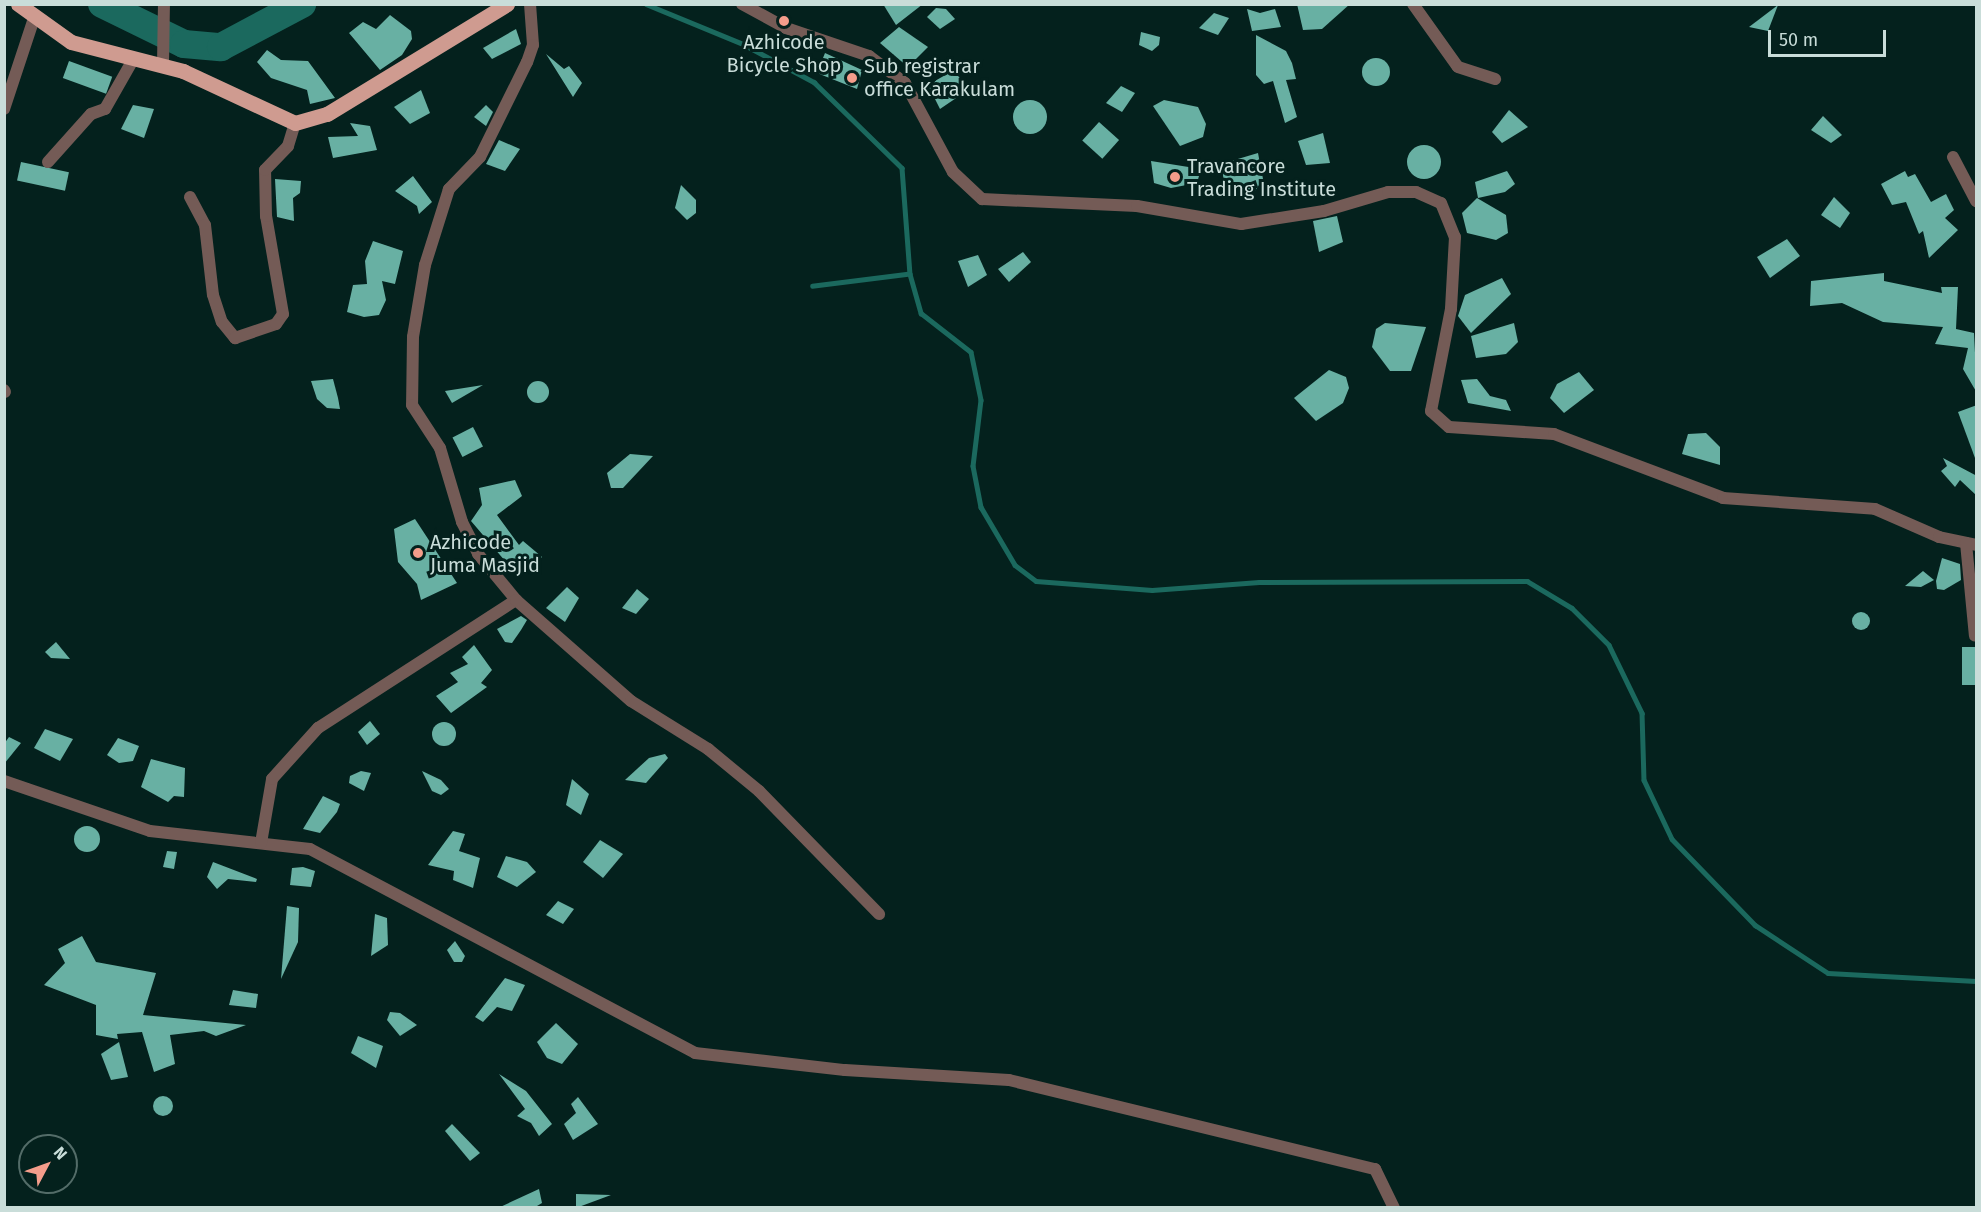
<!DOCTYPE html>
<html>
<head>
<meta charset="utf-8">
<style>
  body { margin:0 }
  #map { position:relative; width:1981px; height:1212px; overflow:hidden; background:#04211d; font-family:"Fira Sans",sans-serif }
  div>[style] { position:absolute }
  .stream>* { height:4.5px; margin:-2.25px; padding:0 2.25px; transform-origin:2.25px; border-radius:2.25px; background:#1b695e }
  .river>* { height:28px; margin:-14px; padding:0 14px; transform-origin:14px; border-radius:14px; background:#1b695e }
  .building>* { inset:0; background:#68b0a3; transform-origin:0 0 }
  .round { border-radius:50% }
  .minor>* { height:12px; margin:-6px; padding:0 6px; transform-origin:6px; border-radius:6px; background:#745b56 }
  .tertiary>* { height:12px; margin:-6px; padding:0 6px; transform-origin:6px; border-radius:6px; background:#745b56 }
  .primary>* { height:15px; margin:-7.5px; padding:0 7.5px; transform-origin:7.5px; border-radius:7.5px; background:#cf9b90 }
  .dots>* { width:16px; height:16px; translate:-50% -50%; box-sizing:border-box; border:3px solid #04211d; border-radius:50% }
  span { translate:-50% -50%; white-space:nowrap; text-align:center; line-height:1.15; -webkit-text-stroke:6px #04211d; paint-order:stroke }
  .poi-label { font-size:20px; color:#c9ddd9 }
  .left { translate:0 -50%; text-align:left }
  .frame { position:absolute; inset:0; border:6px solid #c9ddd9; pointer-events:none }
  .north { position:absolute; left:18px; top:1134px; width:60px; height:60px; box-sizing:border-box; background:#04211d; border:2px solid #536c68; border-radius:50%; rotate:49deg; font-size:16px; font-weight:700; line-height:24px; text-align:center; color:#c9ddd9 }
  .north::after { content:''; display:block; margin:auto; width:21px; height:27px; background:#f49d8b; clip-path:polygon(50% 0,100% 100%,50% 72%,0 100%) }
  .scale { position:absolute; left:1768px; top:30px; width:118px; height:27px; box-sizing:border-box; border:3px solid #c9ddd9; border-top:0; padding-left:8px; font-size:18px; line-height:21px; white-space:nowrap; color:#c9ddd9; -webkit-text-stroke:4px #04211d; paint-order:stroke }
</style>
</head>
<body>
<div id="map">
  <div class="stream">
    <i style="left:646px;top:4px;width:105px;rotate:22.4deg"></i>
    <i style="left:743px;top:44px;width:81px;rotate:28.2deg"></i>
    <i style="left:814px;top:82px;width:123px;rotate:44.3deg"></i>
    <i style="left:902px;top:168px;width:106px;rotate:85.7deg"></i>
    <i style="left:910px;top:274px;width:98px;rotate:172.9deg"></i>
    <i style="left:910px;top:274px;width:41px;rotate:74.2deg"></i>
    <i style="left:921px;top:313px;width:63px;rotate:38deg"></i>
    <i style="left:971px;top:352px;width:49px;rotate:78.2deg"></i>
    <i style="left:981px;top:400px;width:66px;rotate:96.9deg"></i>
    <i style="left:973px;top:466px;width:42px;rotate:79deg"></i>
    <i style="left:981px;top:507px;width:67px;rotate:59.6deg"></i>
    <i style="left:1015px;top:565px;width:26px;rotate:37deg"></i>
    <i style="left:1036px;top:581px;width:116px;rotate:4.4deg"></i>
    <i style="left:1152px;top:590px;width:107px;rotate:-4.3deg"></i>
    <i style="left:1259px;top:582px;width:268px;rotate:-0.2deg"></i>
    <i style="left:1527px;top:581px;width:52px;rotate:31deg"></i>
    <i style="left:1572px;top:608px;width:52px;rotate:45deg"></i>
    <i style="left:1609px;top:645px;width:76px;rotate:64.1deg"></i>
    <i style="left:1642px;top:713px;width:67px;rotate:88.3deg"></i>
    <i style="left:1644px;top:780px;width:65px;rotate:64.6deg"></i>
    <i style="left:1672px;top:839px;width:120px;rotate:46deg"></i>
    <i style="left:1755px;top:925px;width:87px;rotate:33.3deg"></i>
    <i style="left:1828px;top:973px;width:148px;rotate:3.1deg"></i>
  </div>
  <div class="river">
    <i style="left:102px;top:4px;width:91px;rotate:26deg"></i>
    <i style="left:184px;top:44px;width:37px;rotate:5deg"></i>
    <i style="left:221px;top:47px;width:92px;rotate:-28deg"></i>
  </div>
  <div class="building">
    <i style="clip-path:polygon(883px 4px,923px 4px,896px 25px)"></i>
    <i style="clip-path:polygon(1297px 4px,1350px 4px,1322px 29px,1303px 30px)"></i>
    <i style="clip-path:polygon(1778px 5px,1768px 31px,1749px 27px)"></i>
    <i style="clip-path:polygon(936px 8px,946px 9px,955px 19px,940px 29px,927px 17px)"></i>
    <i style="clip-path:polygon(1247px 9px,1260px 13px,1275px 9px,1281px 27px,1252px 31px)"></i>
    <i style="clip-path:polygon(1214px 13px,1229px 18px,1218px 35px,1199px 28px)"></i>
    <i style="clip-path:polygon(390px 15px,411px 31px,412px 39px,402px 55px,380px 70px,349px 33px,363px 22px,376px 29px)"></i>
    <i style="clip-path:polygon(899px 27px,928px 47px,908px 67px,880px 43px)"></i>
    <i style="clip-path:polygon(516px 29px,521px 44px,492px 59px,483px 48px)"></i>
    <i style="clip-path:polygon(1141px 32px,1160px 37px,1159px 45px,1152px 51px,1139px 45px)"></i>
    <i style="clip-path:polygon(1256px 35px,1286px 51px,1292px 63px,1296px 79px,1286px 80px,1297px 117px,1285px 123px,1273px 81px,1264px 84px,1256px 75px)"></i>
    <i style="clip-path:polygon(267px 50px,281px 60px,308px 61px,335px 98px,310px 104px,307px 90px,271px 78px,257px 62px)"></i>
    <i style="clip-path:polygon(825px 53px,862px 70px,857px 89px,817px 73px)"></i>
    <i style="clip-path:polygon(546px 54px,564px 69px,569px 66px,582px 83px,573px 97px)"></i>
    <i class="round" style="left:1362px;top:58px;width:28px;height:28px"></i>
    <i style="left:69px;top:61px;width:46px;height:18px;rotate:20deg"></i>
    <i style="clip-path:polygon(954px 70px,968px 90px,940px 109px,928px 85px)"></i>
    <i style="clip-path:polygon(1121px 86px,1135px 93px,1122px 112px,1106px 103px)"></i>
    <i style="clip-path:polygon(421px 90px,430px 113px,410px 124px,394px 107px)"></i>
    <i class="round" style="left:1013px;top:100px;width:34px;height:34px"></i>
    <i style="clip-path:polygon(1164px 100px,1198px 107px,1206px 124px,1203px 137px,1180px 146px,1153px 106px)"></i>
    <i style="clip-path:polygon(133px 105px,154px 109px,144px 138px,121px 129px)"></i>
    <i style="clip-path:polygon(486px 105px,493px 112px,486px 126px,474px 117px)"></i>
    <i style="clip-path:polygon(1509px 110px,1528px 127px,1502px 143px,1492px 132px)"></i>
    <i style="clip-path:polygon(1823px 116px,1842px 135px,1831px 143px,1811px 130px)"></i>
    <i style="left:1099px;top:122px;width:27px;height:25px;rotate:42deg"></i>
    <i style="clip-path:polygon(350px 123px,370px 126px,377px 150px,333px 158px,328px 137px,358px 136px)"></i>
    <i style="clip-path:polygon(1323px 133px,1330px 163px,1306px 165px,1298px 141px)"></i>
    <i style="clip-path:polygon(499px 140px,520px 149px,505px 171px,486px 164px)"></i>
    <i class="round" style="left:1407px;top:145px;width:34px;height:34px"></i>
    <i style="clip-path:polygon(1258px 153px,1263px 179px,1251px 197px,1235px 197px,1225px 187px,1221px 164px)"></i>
    <i style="clip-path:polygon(1151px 161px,1201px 169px,1197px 183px,1171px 188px,1154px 183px)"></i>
    <i style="left:21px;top:162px;width:49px;height:19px;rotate:12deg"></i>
    <i style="clip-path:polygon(1507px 171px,1515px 184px,1505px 192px,1478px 198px,1475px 182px)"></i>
    <i style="clip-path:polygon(1905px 171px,1908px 177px,1915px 174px,1931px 202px,1946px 194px,1954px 210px,1945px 218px,1958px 230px,1929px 258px,1923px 231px,1919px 234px,1906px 202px,1892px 205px,1881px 184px)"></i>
    <i style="clip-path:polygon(413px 176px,432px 202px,419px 214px,417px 206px,395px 191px)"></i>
    <i style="clip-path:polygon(275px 179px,301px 181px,300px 193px,293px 198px,294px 221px,277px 217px)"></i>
    <i style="clip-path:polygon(681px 185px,696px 200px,696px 213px,687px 220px,675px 208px)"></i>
    <i style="clip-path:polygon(1834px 197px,1850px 213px,1840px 228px,1821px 215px)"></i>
    <i style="clip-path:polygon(1477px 198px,1506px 215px,1508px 233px,1496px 240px,1467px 233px,1462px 213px)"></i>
    <i style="clip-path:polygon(1337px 216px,1343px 242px,1319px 252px,1313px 221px)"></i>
    <i style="clip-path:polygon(1787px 239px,1800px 256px,1770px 278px,1757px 257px)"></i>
    <i style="clip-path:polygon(373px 241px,403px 251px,395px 284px,382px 281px,386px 300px,379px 315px,364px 317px,347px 312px,353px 285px,367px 284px,365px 261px)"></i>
    <i style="clip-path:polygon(1023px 252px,1031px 262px,1009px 282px,998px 269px)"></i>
    <i style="clip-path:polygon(978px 255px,987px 275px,968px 287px,958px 261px)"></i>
    <i style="clip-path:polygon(1884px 273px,1884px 281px,1942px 293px,1941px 287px,1958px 287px,1956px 329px,1974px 333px,1977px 393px,1963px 369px,1968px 348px,1935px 344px,1943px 327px,1883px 322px,1842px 303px,1810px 306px,1811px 281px)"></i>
    <i style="clip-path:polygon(1502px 278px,1511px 294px,1471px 333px,1458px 316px,1465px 295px)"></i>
    <i style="clip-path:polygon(1385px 323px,1426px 327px,1411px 371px,1390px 371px,1372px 347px,1376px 329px)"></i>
    <i style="clip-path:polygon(1514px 323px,1518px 342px,1506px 354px,1476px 358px,1471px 336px)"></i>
    <i style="clip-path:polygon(1329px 370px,1346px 377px,1349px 388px,1343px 403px,1316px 421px,1294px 398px)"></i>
    <i style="clip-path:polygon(1579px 372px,1594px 390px,1564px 413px,1550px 398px,1557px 384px)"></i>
    <i style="clip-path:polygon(333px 379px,338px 398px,340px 409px,327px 408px,317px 399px,311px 381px)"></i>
    <i style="clip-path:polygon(1477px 379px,1490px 396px,1506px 400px,1511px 411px,1468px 403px,1461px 380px)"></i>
    <i class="round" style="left:527px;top:381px;width:22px;height:22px"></i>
    <i style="clip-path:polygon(483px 385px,452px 403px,445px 391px)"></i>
    <i style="clip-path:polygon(1977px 405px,1977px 457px,1975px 458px,1958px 412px)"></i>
    <i style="left:473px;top:427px;width:22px;height:23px;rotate:63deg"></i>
    <i style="clip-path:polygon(1706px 433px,1720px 447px,1720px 465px,1682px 454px,1688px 434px)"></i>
    <i style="clip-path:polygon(630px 454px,653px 456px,623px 488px,611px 488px,607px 473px)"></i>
    <i style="clip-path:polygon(1943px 458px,1977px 476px,1977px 496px,1960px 480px,1955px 487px,1941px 471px,1947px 466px)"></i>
    <i style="clip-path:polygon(515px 480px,522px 496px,497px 515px,519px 545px,523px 541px,542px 557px,518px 576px,471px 521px,482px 505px,479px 488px)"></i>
    <i style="clip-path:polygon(415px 519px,457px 583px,421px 600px,417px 584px,398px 562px,394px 529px)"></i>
    <i style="clip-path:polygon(1942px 558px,1960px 564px,1961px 580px,1944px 590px,1937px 589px,1936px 581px)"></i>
    <i style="clip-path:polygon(1923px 571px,1934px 580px,1921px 587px,1905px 586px)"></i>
    <i style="clip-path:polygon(567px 587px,579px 598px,565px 622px,546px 608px)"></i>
    <i style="clip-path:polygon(637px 589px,649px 599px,636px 614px,622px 608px)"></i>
    <i class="round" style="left:1852px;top:612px;width:18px;height:18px"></i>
    <i style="clip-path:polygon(521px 616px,527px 620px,521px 630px,512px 643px,505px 642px,497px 629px)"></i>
    <i style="clip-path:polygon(56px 642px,70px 659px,51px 658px,45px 652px)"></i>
    <i style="clip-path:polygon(474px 645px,492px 670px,481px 683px,487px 687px,451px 713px,436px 696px,458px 682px,450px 673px,468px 664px,462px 657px)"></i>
    <i style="left:1977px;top:647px;width:38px;height:15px;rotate:90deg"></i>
    <i style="clip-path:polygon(370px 721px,380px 734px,367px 745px,358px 732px)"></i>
    <i class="round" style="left:432px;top:722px;width:24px;height:24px"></i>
    <i style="clip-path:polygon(45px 729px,73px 739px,60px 761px,34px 748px)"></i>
    <i style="clip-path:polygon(9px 737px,21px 743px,4px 764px,4px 744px)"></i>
    <i style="clip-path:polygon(118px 738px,139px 746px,133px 761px,119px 763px,107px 755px)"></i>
    <i style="clip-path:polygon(665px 754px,668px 758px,646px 783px,625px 780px,649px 758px)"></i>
    <i style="clip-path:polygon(151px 759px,185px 768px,184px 797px,174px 796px,168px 802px,141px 787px)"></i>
    <i style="clip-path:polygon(361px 771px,371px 773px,364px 791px,349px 783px,350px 776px)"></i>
    <i style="clip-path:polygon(422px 771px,441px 780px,449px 789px,441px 795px,432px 791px)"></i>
    <i style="clip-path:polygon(572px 779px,589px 794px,581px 815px,566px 805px)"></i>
    <i style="clip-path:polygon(323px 796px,340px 804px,337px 812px,320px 833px,303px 829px)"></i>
    <i class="round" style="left:74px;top:826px;width:26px;height:26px"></i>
    <i style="clip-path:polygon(453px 831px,465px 834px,459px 851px,480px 858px,473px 888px,453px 880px,454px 871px,428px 865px)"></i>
    <i style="clip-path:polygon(600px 840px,623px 854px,603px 878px,583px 862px)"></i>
    <i style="clip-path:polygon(167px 851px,177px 852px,174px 869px,163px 867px)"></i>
    <i style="clip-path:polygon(506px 856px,527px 862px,536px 872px,517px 887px,497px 877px)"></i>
    <i style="clip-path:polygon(213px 862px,257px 879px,256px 882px,228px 879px,217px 889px,207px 877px)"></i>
    <i style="clip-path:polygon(303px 867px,315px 871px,311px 887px,290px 885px,292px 868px)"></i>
    <i style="clip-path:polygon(558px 901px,574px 909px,563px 924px,546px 915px)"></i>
    <i style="clip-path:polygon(287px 906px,299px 908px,298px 942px,281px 979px)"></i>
    <i style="clip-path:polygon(375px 914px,387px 918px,388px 945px,371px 956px)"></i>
    <i style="clip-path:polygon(82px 936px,96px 962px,156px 973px,143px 1015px,246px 1025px,216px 1036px,204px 1031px,170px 1035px,175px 1064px,154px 1072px,142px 1032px,117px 1034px,118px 1039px,96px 1035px,96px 1005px,44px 985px,65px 963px,58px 949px)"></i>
    <i style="clip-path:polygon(455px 941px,465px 956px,462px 962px,454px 962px,447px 950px)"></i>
    <i style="clip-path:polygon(505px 978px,525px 985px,512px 1011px,497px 1007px,483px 1022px,475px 1017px)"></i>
    <i style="clip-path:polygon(233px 990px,258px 994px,256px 1008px,229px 1005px)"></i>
    <i style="clip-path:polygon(390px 1012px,400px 1013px,417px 1025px,400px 1036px,387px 1020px)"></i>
    <i style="clip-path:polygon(556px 1023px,578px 1044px,562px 1064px,547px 1058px,537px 1042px)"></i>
    <i style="clip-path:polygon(358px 1036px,383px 1046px,376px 1068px,351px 1053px)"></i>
    <i style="clip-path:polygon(119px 1042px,128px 1077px,111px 1080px,101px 1054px)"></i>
    <i style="clip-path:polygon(499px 1074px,526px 1091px,552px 1124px,539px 1136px,531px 1123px,517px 1116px,525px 1109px)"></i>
    <i class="round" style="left:153px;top:1096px;width:20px;height:20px"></i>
    <i style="clip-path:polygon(578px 1097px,598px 1124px,573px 1140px,564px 1124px,576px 1113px,571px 1104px)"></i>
    <i style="clip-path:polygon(452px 1124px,480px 1153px,470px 1161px,445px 1131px)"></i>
    <i style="clip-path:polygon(539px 1189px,542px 1203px,537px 1206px,498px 1208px)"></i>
    <i style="clip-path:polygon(576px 1194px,611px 1195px,576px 1208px)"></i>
  </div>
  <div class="minor">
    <i style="left:1413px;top:4px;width:77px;rotate:54.5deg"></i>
    <i style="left:1458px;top:67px;width:39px;rotate:18deg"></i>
    <i style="left:163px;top:65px;width:61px;rotate:-89.1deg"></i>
    <i style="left:4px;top:109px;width:99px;rotate:-71.7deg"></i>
    <i style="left:1953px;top:157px;width:50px;rotate:62.4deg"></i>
    <i style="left:48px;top:162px;width:64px;rotate:-48.1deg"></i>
    <i style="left:91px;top:114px;width:15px;rotate:-20deg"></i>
    <i style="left:105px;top:109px;width:59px;rotate:-60.4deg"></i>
    <i style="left:190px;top:197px;width:32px;rotate:62deg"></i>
    <i style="left:205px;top:225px;width:70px;rotate:83.5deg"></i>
    <i style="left:213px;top:295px;width:28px;rotate:72deg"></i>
    <i style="left:222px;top:322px;width:21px;rotate:51deg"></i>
    <i style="left:235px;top:338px;width:43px;rotate:-18.9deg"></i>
    <i style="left:276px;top:324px;width:12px;rotate:-55deg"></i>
    <i style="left:283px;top:314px;width:99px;rotate:-99.8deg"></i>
    <i style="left:266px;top:216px;width:46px;rotate:-91.2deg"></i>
    <i style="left:265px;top:170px;width:33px;rotate:-46deg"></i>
    <i style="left:288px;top:146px;width:24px;rotate:-73deg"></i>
    <i style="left:4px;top:390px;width:2px;rotate:63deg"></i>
    <i style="left:4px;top:781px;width:154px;rotate:18.9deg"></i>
    <i style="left:150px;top:831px;width:161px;rotate:6.4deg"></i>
    <i style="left:310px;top:849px;width:436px;rotate:27.9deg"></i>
    <i style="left:695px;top:1053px;width:151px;rotate:6.5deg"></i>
    <i style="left:845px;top:1070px;width:164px;rotate:3.5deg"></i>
    <i style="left:1009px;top:1080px;width:377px;rotate:13.7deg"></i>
    <i style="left:1375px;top:1169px;width:43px;rotate:64deg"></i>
    <i style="left:261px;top:843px;width:65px;rotate:-80.2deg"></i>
    <i style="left:272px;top:779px;width:69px;rotate:-48deg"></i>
    <i style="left:318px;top:728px;width:236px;rotate:-32.9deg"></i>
  </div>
  <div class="tertiary">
    <i style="left:530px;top:4px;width:41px;rotate:85.8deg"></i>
    <i style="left:533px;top:45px;width:18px;rotate:109deg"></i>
    <i style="left:527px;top:62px;width:106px;rotate:116.3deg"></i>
    <i style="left:480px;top:157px;width:45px;rotate:134.1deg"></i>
    <i style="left:449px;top:189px;width:80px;rotate:107.5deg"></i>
    <i style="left:425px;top:265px;width:73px;rotate:99.5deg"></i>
    <i style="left:413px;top:337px;width:68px;rotate:90.8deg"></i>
    <i style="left:412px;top:405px;width:51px;rotate:56.9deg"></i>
    <i style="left:440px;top:448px;width:77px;rotate:73.4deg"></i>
    <i style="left:462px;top:522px;width:36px;rotate:63deg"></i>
    <i style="left:478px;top:554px;width:60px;rotate:50.4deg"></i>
    <i style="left:516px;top:600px;width:153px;rotate:41.3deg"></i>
    <i style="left:631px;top:701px;width:91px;rotate:31.9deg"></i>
    <i style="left:708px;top:749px;width:66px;rotate:39.5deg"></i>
    <i style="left:759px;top:791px;width:172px;rotate:45.7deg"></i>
    <i style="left:742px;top:4px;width:50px;rotate:28.6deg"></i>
    <i style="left:786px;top:28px;width:88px;rotate:18.6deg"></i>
    <i style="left:869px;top:56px;width:45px;rotate:36.9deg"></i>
    <i style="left:905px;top:83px;width:101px;rotate:61.7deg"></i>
    <i style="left:953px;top:172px;width:40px;rotate:43deg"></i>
    <i style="left:982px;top:199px;width:155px;rotate:2.6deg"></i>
    <i style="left:1137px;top:206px;width:106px;rotate:9.8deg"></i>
    <i style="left:1241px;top:224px;width:84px;rotate:-8.9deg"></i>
    <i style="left:1324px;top:211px;width:67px;rotate:-16.5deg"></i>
    <i style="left:1388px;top:192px;width:28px"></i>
    <i style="left:1416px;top:192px;width:27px;rotate:24deg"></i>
    <i style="left:1441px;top:203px;width:37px;rotate:68deg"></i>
    <i style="left:1455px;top:237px;width:72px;rotate:93.2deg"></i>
    <i style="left:1451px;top:309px;width:104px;rotate:101.1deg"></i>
    <i style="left:1431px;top:411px;width:24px;rotate:42deg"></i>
    <i style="left:1449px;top:427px;width:105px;rotate:3.8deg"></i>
    <i style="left:1554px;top:434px;width:181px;rotate:20.7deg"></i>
    <i style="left:1723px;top:498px;width:152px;rotate:4.1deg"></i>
    <i style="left:1875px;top:509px;width:70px;rotate:23.6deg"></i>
    <i style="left:1939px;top:537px;width:38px;rotate:12deg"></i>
    <i style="left:1966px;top:543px;width:93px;rotate:84.5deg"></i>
  </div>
  <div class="primary">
    <i style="left:18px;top:4px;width:65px;rotate:35.6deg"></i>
    <i style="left:71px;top:42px;width:116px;rotate:14.5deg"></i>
    <i style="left:183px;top:71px;width:123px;rotate:24.9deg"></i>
    <i style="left:295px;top:123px;width:33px;rotate:-16deg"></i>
    <i style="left:327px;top:114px;width:211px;rotate:-31.4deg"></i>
  </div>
  <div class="dots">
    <i style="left:784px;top:21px;background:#f49d8b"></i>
    <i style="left:852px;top:78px;background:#f49d8b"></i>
    <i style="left:1175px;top:177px;background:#f49d8b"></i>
    <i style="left:418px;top:553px;background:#f49d8b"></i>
  </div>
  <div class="poi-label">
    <span style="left:784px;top:54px">Azhicode<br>Bicycle Shop</span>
    <span class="left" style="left:864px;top:78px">Sub registrar<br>office Karakulam</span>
    <span class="left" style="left:1187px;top:178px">Travancore<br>Trading Institute</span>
    <span class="left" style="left:430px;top:554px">Azhicode<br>Juma Masjid</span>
  </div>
  <div class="frame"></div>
  <div class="north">N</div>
  <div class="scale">50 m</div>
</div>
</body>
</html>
